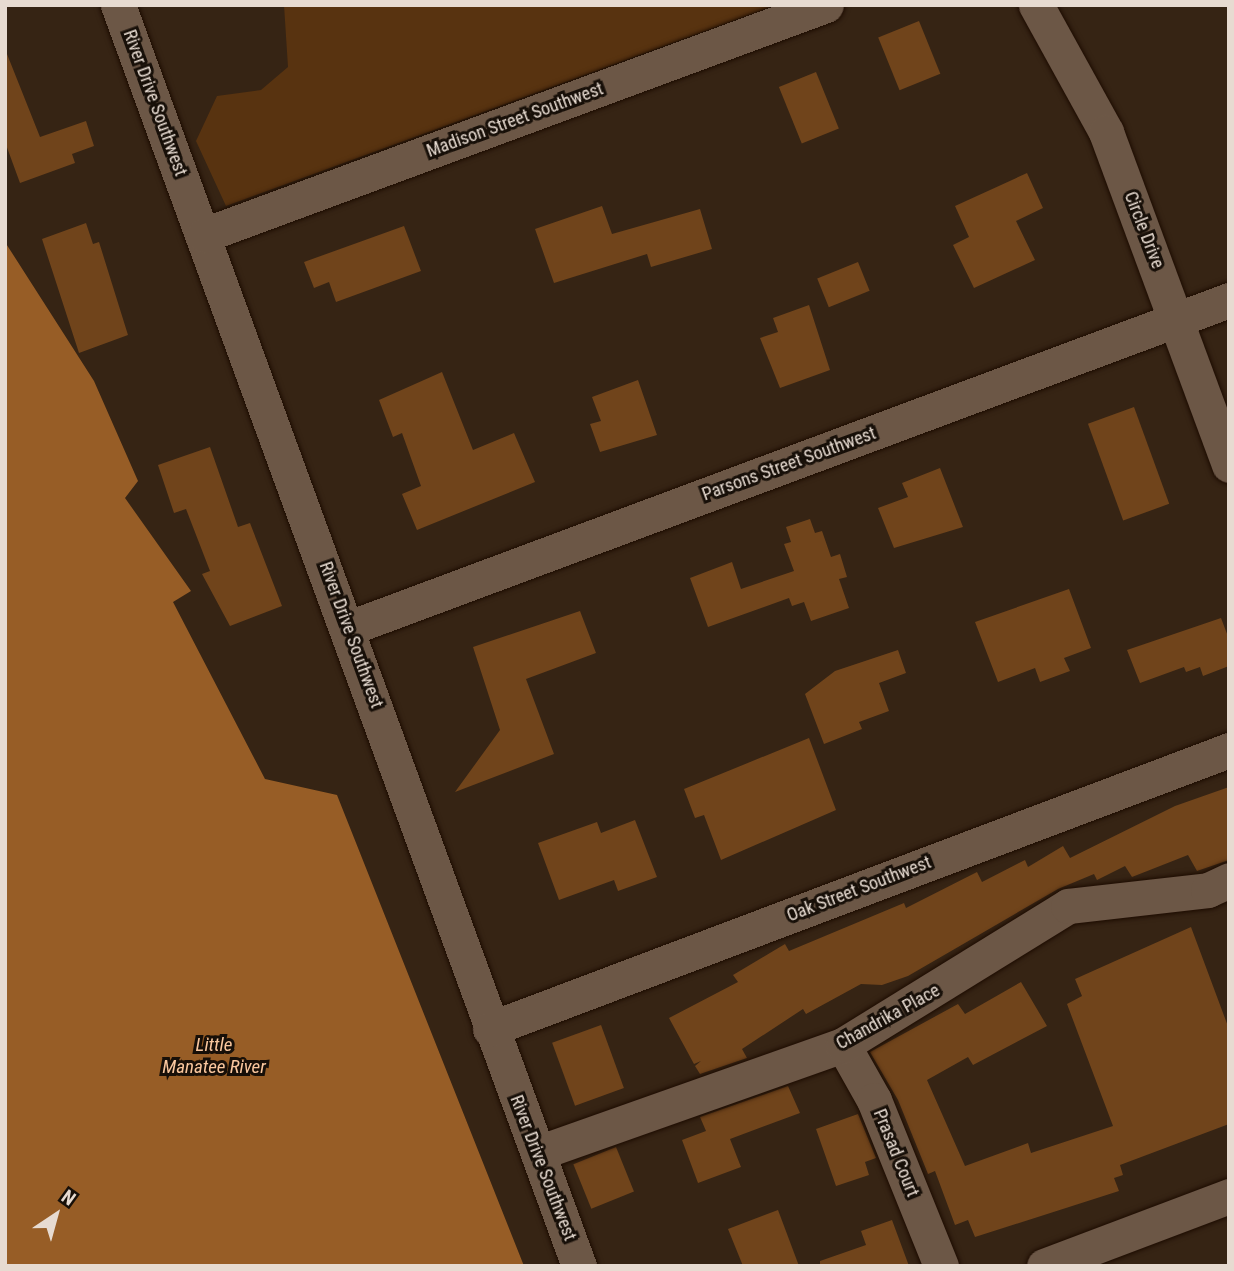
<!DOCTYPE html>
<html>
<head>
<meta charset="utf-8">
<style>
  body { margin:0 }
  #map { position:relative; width:1234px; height:1271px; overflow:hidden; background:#362414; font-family:"Roboto Condensed",sans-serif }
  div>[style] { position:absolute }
  .green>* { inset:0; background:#583310 }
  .water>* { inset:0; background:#975d26 }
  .building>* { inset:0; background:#70441b; transform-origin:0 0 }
  .roads { filter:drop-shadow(0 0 2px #1d0c01) drop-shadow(0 0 2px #1d0c01) }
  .minor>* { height:35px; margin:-17.5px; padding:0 17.5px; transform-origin:17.5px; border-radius:17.5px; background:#6c5746 }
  span { translate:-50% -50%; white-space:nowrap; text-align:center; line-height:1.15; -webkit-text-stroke:6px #170f08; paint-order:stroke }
  .street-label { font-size:18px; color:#e7dbd1 }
  .water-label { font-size:19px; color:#fac79e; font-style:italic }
  .frame { position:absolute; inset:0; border:7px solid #e7dbd1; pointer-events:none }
  .north { position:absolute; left:21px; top:1180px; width:70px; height:70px; -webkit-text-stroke:5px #170f08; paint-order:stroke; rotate:36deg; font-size:19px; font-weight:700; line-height:28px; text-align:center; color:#e7dbd1 }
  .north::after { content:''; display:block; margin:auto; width:24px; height:32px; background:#e7dbd1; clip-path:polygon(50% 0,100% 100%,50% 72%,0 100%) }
</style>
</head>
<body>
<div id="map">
  <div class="green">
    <i style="clip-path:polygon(284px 5px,776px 5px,226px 206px,196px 141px,217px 96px,261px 90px,288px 67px)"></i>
  </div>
  <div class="water">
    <i style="clip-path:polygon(5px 242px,94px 381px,138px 481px,125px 498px,191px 591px,173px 602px,265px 779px,337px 795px,524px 1266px,5px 1266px)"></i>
  </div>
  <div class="building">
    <i style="left:919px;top:21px;width:57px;height:44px;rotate:68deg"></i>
    <i style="clip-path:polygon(5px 49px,40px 137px,86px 121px,94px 146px,72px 154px,75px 163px,20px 183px,5px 142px)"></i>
    <i style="left:816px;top:72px;width:61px;height:40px;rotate:68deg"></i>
    <i style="clip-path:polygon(1027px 173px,1043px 208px,1016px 221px,1035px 260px,974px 288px,953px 245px,969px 237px,955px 206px)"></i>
    <i style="clip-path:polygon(602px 206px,612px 234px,700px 209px,712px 249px,651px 267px,647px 254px,554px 283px,535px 229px)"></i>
    <i style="clip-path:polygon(86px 223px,93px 244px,99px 242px,128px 335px,79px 353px,42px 239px)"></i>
    <i style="clip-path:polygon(404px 226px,421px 271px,336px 302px,329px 282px,314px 288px,304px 262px)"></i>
    <i style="left:858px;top:262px;width:31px;height:44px;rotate:68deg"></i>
    <i style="clip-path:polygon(809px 305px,830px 370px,780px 388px,760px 338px,778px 332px,773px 318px)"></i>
    <i style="clip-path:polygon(442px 372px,473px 450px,514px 433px,535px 482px,417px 530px,402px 494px,421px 486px,402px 433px,393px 437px,379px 400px)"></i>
    <i style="clip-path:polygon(638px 380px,657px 435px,600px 452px,590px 424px,601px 421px,592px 397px)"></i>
    <i style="left:1134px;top:407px;width:103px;height:49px;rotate:70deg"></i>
    <i style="clip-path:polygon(210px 447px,238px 527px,250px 523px,282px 606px,230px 626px,202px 574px,210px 571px,186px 509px,174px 513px,158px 465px)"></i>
    <i style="clip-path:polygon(940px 468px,963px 527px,894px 548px,878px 508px,908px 497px,902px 483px)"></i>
    <i style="clip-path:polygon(810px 519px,815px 533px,822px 531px,831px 557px,840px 554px,847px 577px,839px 579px,849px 608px,811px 621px,804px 602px,792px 606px,789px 598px,708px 627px,690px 578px,732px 562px,741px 589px,794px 571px,784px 544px,791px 542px,786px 527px)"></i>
    <i style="clip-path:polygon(1069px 589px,1091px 648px,1064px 658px,1070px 671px,1040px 682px,1035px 668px,998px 682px,975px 622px)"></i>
    <i style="clip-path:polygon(580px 611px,596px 653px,526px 679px,554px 754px,455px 792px,500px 730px,473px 647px)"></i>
    <i style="clip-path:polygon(1221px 618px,1229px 639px,1229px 666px,1203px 676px,1200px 667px,1186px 672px,1184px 667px,1140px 683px,1127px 650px)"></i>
    <i style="clip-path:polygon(898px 650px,906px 673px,879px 683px,889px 711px,859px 722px,862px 729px,824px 744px,805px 694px,835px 671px)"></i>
    <i style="clip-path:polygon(809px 738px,836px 810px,721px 860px,704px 815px,695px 818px,684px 789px)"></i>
    <i style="clip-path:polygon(1229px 787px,1229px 860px,1197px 871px,1188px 855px,1132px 877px,1125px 866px,1097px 880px,1094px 874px,1058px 889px,908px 976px,882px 985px,861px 984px,806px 1014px,803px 1009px,742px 1049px,747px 1058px,700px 1074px,695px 1066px,701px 1061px,694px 1064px,669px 1018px,738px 982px,733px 975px,785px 944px,789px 951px,904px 903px,906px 908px,977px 872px,982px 882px,1025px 860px,1028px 867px,1063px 846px,1070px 858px,1175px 806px)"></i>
    <i style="clip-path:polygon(635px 820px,657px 877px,618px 891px,614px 880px,559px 900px,538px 843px,597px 822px,601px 833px)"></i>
    <i style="clip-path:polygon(1191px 927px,1229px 1029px,1229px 1124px,1120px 1165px,1123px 1175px,1114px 1178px,1119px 1191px,975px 1237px,968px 1220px,955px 1225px,935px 1171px,928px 1174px,898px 1100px,870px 1052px,958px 1004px,965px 1014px,1021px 982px,1047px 1026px,973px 1065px,968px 1057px,927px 1080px,965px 1166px,1028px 1143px,1031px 1153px,1113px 1126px,1067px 1004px,1082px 996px,1075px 979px)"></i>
    <i style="left:601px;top:1025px;width:67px;height:52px;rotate:70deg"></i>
    <i style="clip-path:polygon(788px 1086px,800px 1113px,730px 1139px,741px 1167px,698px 1183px,682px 1140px,706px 1131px,700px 1117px)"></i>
    <i style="clip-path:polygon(858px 1114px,876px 1158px,865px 1162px,869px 1175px,836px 1186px,816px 1129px)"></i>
    <i style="left:616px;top:1147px;width:48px;height:46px;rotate:68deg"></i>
    <i style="clip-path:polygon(778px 1210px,799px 1266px,743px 1266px,728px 1229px)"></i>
    <i style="clip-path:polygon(892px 1220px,909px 1266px,820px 1266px,820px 1261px,866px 1245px,861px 1231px)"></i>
  </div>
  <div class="roads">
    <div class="minor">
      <i style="left:118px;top:5px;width:1343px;rotate:69.92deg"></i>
      <i style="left:1036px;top:5px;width:145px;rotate:61.1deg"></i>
      <i style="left:1106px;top:132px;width:355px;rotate:69.7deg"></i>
      <i style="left:204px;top:235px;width:663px;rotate:-20.29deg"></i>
      <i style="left:349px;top:628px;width:939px;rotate:-20.44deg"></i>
      <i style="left:490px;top:1029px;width:790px;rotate:-20.68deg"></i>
      <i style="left:843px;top:1045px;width:63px;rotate:60.6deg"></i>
      <i style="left:874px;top:1100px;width:179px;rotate:68deg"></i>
      <i style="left:538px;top:1153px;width:324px;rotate:-19.5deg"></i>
      <i style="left:843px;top:1045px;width:264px;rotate:-31.7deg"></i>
      <i style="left:1068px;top:906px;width:141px;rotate:-6.5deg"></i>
      <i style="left:1208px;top:890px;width:23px;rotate:-25deg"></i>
      <i style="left:1044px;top:1266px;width:198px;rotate:-20.7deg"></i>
    </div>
  </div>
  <div class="street-label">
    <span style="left:155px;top:103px;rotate:70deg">River Drive Southwest</span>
    <span style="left:515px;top:120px;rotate:-20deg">Madison Street Southwest</span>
    <span style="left:1144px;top:230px;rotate:69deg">Circle Drive</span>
    <span style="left:789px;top:464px;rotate:-20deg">Parsons Street Southwest</span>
    <span style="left:351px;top:635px;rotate:70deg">River Drive Southwest</span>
    <span style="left:859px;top:889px;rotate:-21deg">Oak Street Southwest</span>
    <span style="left:888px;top:1017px;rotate:-29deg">Chandrika Place</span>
    <span style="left:896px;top:1153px;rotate:68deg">Prasad Court</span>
    <span style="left:543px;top:1168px;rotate:69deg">River Drive Southwest</span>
  </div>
  <div class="water-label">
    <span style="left:214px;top:1056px">Little<br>Manatee River</span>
  </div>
  <div class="frame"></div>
  <div class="north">N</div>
</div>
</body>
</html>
